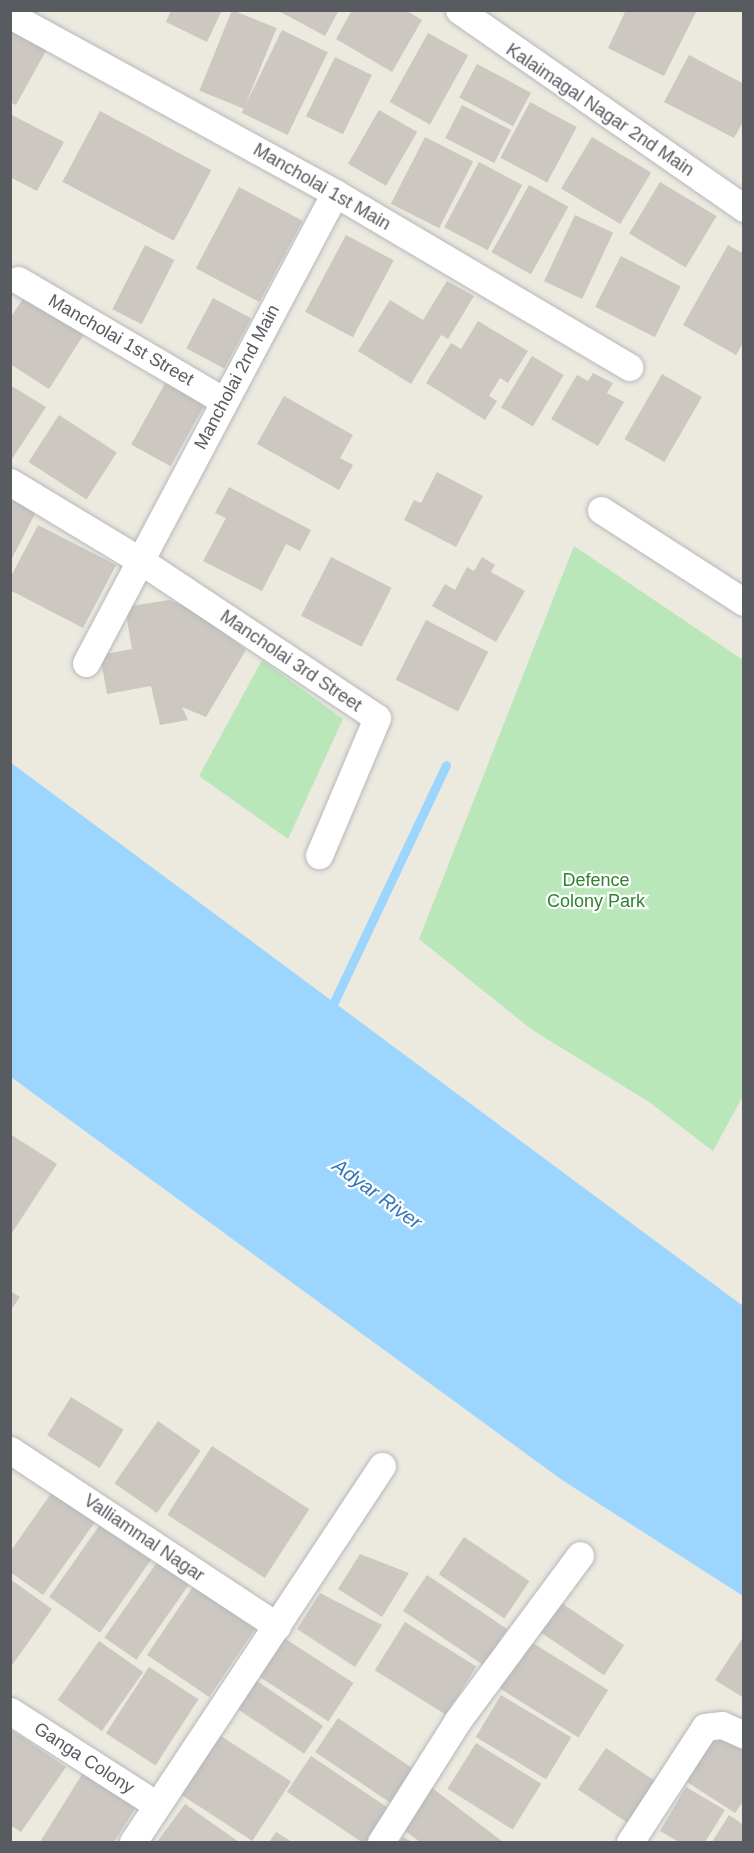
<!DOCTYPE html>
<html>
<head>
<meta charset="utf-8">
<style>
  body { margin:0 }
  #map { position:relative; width:754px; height:1853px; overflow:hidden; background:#ece9df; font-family:Arial,sans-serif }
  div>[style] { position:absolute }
  .green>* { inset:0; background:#b9e7b9 }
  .water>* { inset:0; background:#9cd6ff }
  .stream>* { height:9px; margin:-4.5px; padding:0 4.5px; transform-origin:4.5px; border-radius:4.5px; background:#9cd6ff }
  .building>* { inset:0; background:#ccc7c0; transform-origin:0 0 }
  .roads { filter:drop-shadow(0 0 2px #b5b8bd) drop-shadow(0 0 2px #b5b8bd) }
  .minor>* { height:27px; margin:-13.5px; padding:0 13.5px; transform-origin:13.5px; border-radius:13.5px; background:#fff }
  span { translate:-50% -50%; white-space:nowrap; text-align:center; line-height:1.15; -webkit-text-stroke:4.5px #fff; paint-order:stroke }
  .street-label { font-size:18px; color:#585c61 }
  .park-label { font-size:18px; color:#2e8330 }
  .water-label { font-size:20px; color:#3476b8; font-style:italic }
  .frame { position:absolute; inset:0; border:12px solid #585c61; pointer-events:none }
</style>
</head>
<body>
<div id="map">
  <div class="green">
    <i style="clip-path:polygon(574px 546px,743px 660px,743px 1096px,713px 1151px,649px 1102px,531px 1029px,419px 939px)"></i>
    <i style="clip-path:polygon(262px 660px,343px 719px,288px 839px,199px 776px)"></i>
  </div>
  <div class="water">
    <i style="clip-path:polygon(10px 762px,743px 1306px,743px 1596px,562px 1480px,11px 1077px)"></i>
  </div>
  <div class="stream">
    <i style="left:334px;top:1002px;width:262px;rotate:-64.7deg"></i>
  </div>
  <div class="building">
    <i style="clip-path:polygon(171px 10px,222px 10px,207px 42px,166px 22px)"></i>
    <i style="left:232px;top:10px;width:48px;height:87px;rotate:22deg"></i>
    <i style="clip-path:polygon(277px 10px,339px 10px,325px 36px)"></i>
    <i style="clip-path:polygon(352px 10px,405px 10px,422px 20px,392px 72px,336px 39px)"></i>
    <i style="clip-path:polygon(626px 10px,697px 10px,664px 76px,608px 48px)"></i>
    <i style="clip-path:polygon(10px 27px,48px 47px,16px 105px,10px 102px)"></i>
    <i style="left:282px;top:30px;width:51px;height:92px;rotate:26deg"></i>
    <i style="left:428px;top:33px;width:46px;height:79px;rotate:29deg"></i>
    <i style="clip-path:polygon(689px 55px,744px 84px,744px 120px,734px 138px,664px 102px)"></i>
    <i style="left:335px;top:57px;width:41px;height:66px;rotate:26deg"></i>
    <i style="left:477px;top:64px;width:61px;height:38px;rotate:28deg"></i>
    <i style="left:530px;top:102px;width:53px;height:63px;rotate:28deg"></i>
    <i style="left:462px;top:105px;width:55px;height:37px;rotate:27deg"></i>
    <i style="left:379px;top:110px;width:44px;height:62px;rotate:30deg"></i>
    <i style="left:100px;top:111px;width:126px;height:80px;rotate:28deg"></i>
    <i style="clip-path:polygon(10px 114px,64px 142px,37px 191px,10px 177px)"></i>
    <i style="left:425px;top:137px;width:54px;height:75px;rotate:27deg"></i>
    <i style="left:592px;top:137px;width:69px;height:60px;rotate:31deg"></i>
    <i style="left:479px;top:162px;width:49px;height:74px;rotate:28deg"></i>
    <i style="left:660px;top:182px;width:66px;height:60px;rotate:31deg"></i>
    <i style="left:529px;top:185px;width:45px;height:77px;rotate:29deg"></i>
    <i style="left:239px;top:187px;width:72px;height:92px;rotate:28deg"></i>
    <i style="left:575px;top:215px;width:42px;height:73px;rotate:25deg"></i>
    <i style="left:346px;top:235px;width:54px;height:87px;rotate:28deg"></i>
    <i style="left:145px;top:245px;width:33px;height:72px;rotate:27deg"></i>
    <i style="clip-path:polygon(728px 245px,744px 254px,744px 341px,736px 355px,683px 325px)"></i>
    <i style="left:621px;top:256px;width:67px;height:57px;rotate:27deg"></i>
    <i style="clip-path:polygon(447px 281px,474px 296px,448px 339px,441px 335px,411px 384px,358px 351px,390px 300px,423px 320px)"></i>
    <i style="clip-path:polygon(25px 296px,84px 334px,49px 389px,10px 364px,10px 318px)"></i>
    <i style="left:213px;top:298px;width:43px;height:57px;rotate:28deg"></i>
    <i style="clip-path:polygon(478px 321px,528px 351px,508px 383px,500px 378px,489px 396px,497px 401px,485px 420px,426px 383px,451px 343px,461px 349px)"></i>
    <i style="left:532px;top:356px;width:37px;height:60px;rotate:31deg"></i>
    <i style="clip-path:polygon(593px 373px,613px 383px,607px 393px,624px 402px,598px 446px,551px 419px,577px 375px,588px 381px)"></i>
    <i style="left:662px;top:374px;width:46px;height:75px;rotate:30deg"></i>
    <i style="left:168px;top:378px;width:45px;height:76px;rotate:29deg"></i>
    <i style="clip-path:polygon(10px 385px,46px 407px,10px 462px)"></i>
    <i style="clip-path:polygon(284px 396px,353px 435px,340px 458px,353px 465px,339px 490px,257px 444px)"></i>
    <i style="left:59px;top:415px;width:69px;height:56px;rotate:33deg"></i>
    <i style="clip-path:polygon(437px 472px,483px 496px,456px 547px,404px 520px,414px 500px,421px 503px)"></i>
    <i style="clip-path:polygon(229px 487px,311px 530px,300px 551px,286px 544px,262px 591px,203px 561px,226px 518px,215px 513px)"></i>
    <i style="clip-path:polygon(10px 499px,36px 512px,10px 562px)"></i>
    <i style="clip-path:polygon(38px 525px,116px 565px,83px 628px,10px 590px,10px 578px)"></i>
    <i style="left:331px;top:557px;width:68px;height:66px;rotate:27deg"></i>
    <i style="clip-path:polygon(482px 557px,495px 565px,491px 572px,525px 591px,496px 642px,432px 606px,445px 584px,455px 590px,467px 567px,474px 571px)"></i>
    <i style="clip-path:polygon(169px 600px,192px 608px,246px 650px,206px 717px,182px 707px,188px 720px,160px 725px,151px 686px,107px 694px,100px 655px,132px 649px,125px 607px)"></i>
    <i style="left:426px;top:620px;width:70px;height:67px;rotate:27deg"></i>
    <i style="clip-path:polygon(10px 1134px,57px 1164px,10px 1236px)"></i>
    <i style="clip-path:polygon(10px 1291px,20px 1297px,10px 1311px)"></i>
    <i style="left:71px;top:1397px;width:62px;height:45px;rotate:32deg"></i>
    <i style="left:158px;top:1421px;width:52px;height:76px;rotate:35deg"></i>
    <i style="left:212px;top:1446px;width:116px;height:82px;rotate:33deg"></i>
    <i style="clip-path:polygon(52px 1492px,95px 1522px,43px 1595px,10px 1572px,10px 1552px)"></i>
    <i style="left:106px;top:1516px;width:62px;height:99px;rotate:35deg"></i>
    <i style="left:464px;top:1537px;width:79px;height:45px;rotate:34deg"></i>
    <i style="clip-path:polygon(360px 1554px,409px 1573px,382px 1617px,338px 1589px)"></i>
    <i style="left:160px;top:1558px;width:39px;height:97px;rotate:35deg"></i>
    <i style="left:427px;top:1575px;width:97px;height:43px;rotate:34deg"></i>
    <i style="left:199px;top:1578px;width:75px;height:93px;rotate:34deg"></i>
    <i style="clip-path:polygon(10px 1579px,52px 1609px,10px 1668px)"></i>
    <i style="clip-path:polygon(320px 1593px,382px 1625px,355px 1667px,297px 1629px)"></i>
    <i style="left:557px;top:1600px;width:81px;height:36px;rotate:34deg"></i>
    <i style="left:405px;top:1622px;width:84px;height:57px;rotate:32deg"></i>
    <i style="left:278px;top:1634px;width:90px;height:46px;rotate:33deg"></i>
    <i style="clip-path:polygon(744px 1636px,744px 1698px,715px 1680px)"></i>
    <i style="left:525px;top:1638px;width:98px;height:56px;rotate:32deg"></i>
    <i style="left:99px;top:1641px;width:54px;height:72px;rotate:35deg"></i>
    <i style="left:149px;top:1667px;width:59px;height:79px;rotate:33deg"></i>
    <i style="left:251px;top:1677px;width:87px;height:34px;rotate:34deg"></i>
    <i style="left:501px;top:1695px;width:82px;height:49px;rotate:31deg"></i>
    <i style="left:338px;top:1718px;width:97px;height:41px;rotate:34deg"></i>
    <i style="clip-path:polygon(10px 1729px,66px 1767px,21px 1832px,10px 1825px)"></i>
    <i style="clip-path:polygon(715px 1732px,744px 1750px,744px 1800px,735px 1813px,684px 1780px)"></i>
    <i style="left:218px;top:1734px;width:87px;height:71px;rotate:33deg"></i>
    <i style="left:476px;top:1743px;width:77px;height:54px;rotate:32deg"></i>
    <i style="left:606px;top:1748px;width:60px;height:50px;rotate:34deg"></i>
    <i style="left:311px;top:1756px;width:94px;height:43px;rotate:34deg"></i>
    <i style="clip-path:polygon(84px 1771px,138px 1804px,114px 1842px,40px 1842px)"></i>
    <i style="clip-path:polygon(431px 1787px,503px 1842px,420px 1842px,400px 1827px)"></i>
    <i style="clip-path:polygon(686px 1787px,725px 1810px,705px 1842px,679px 1842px,660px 1831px)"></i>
    <i style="clip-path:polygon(185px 1804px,239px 1842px,157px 1842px)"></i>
    <i style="clip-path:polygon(729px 1815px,744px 1825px,744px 1842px,712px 1842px)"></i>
    <i style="clip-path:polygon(276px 1832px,292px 1842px,269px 1842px)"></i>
    <i style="clip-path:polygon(403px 1837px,412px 1842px,399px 1842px)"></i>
  </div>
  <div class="roads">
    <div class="minor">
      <i style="left:459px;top:10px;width:347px;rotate:34.8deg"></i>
      <i style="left:10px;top:15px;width:371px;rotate:28.7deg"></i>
      <i style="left:335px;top:193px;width:342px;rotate:30.6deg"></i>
      <i style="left:18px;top:280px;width:239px;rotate:30.4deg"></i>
      <i style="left:10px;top:482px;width:153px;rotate:31.1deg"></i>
      <i style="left:141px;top:561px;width:283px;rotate:33.6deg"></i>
      <i style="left:377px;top:718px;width:149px;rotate:112.9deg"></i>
      <i style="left:601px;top:510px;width:170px;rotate:32.8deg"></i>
      <i style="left:86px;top:663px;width:532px;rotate:-62.09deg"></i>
      <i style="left:10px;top:1450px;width:320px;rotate:33.4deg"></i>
      <i style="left:10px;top:1711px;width:174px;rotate:32.6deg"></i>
      <i style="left:133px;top:1842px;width:451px;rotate:-56.5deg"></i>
      <i style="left:381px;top:1842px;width:144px;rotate:-57.7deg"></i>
      <i style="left:458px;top:1720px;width:205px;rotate:-53.5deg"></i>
      <i style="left:630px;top:1842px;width:137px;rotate:-56.9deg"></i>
      <i style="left:705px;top:1727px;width:17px;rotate:-7deg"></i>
      <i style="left:722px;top:1725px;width:24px;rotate:24deg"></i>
    </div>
  </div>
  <div class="street-label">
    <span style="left:600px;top:110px;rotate:34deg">Kalaimagal Nagar 2nd Main</span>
    <span style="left:322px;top:187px;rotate:30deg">Mancholai 1st Main</span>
    <span style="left:121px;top:340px;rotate:30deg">Mancholai 1st Street</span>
    <span style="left:237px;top:377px;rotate:-62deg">Mancholai 2nd Main</span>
    <span style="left:291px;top:661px;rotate:34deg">Mancholai 3rd Street</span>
    <span style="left:144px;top:1538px;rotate:34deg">Valliammal Nagar</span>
    <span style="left:84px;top:1758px;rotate:33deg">Ganga Colony</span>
  </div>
  <div class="park-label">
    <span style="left:596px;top:891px">Defence<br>Colony Park</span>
  </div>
  <div class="water-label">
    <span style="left:377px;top:1194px;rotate:36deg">Adyar River</span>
  </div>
  <div class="frame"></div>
</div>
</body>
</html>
